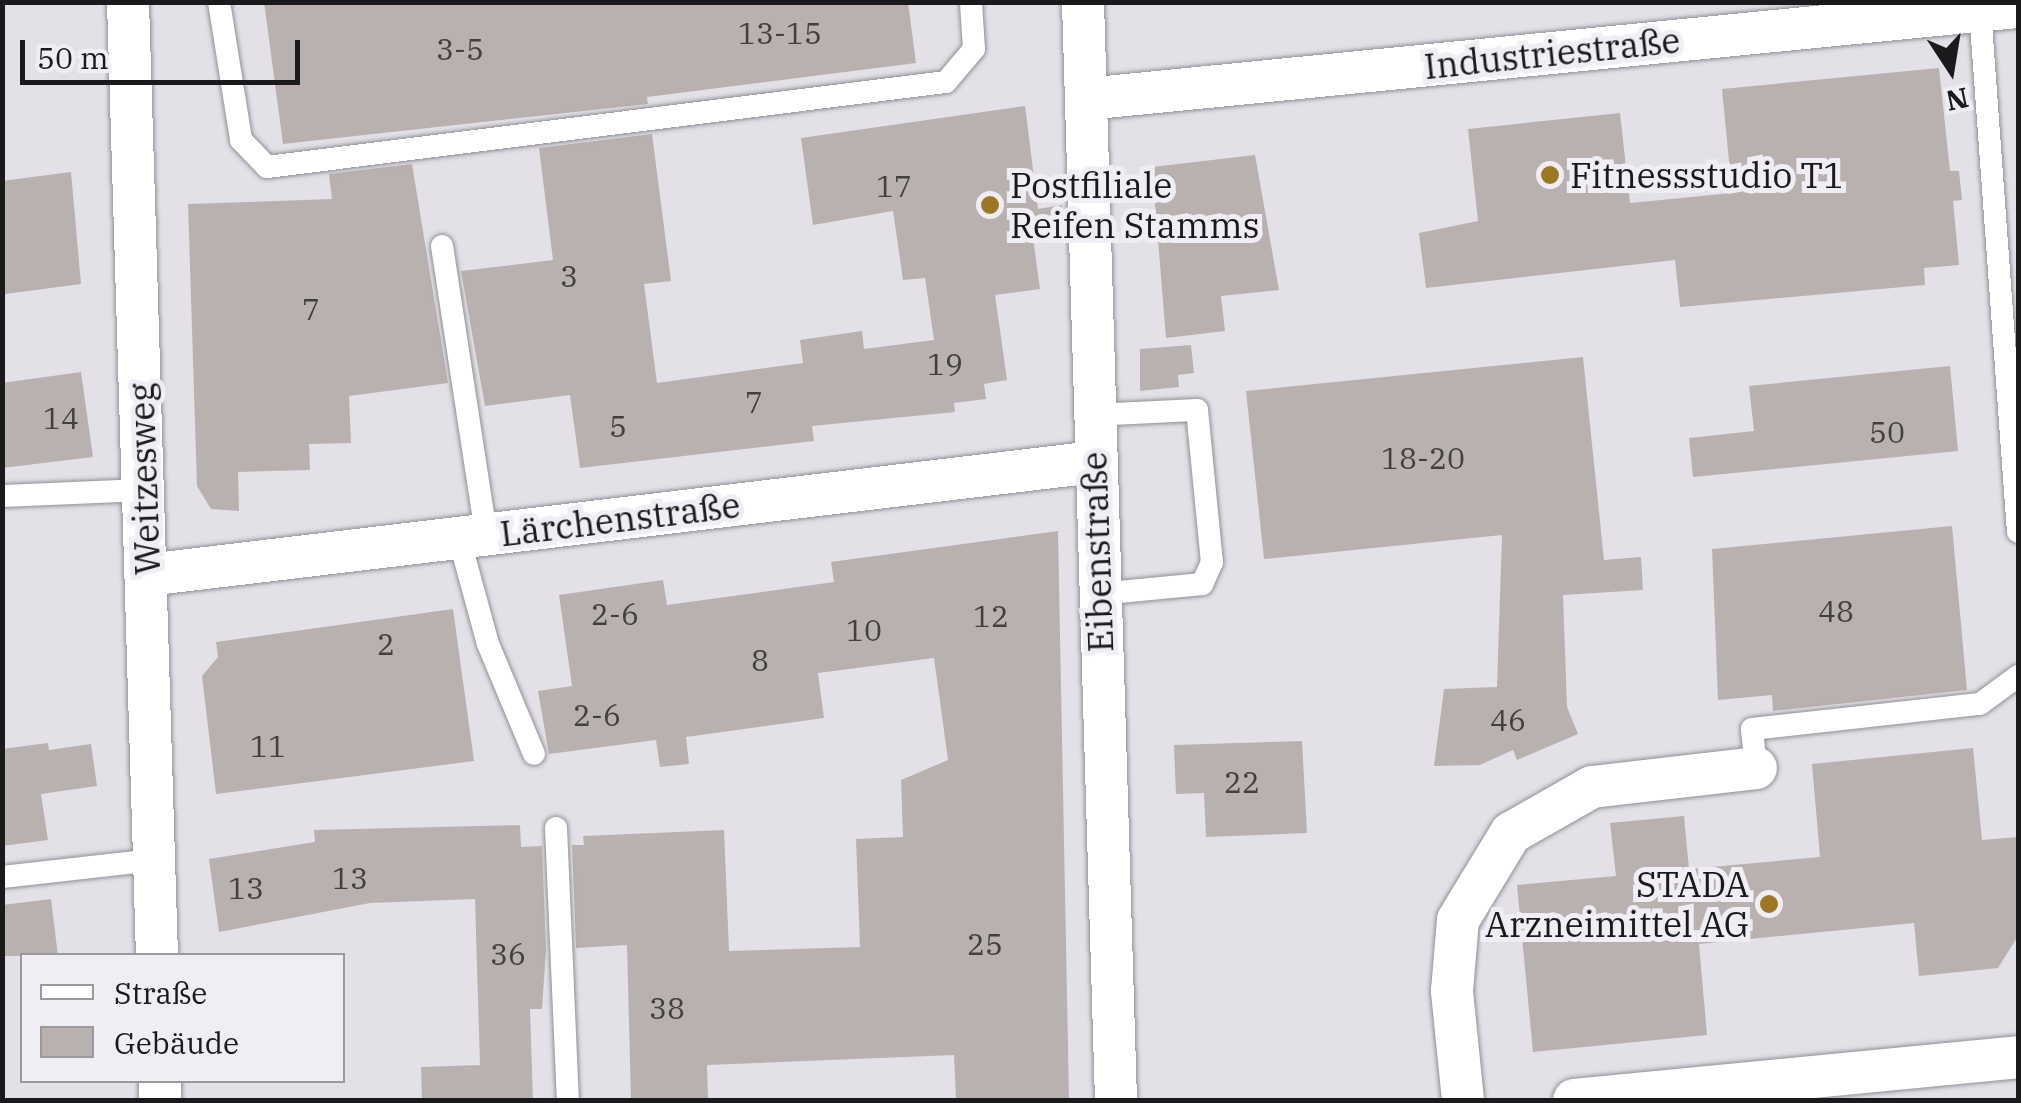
<!DOCTYPE html>
<html>
<head>
<meta charset="utf-8">
<style>
  body { margin:0 }
  #map { position:relative; width:2021px; height:1103px; overflow:hidden; background:#e3e1e7; font-family:"IBM Plex Serif",serif }
  div>[style] { position:absolute }
  .building>* { inset:0; background:#b9b1b0 }
  .roads { filter:drop-shadow(0 0 2px #918f95) drop-shadow(0 0 2px #918f95) }
  .lane>* { height:22px; margin:-11px; padding:0 11px; transform-origin:11px; border-radius:11px; background:#fff }
  .street>* { height:42px; margin:-21px; padding:0 21px; transform-origin:21px; border-radius:21px; background:#fff }
  .dots>* { width:28px; height:28px; translate:-50% -50%; box-sizing:border-box; border:5px solid #f0eef4; border-radius:50% }
  span { translate:-50% -50%; white-space:nowrap; text-align:center; line-height:1.15; -webkit-text-stroke:10px #f0eef4; paint-order:stroke }
  .number-label { font-size:30px; color:#423f40 }
  .number-label span { -webkit-text-stroke-width:0 }
  .street-label { font-size:35px; color:#1a191b }
  .poi-label { font-size:35px; color:#1a191b }
  .left { translate:0 -50%; text-align:left }
  .right { translate:-100% -50%; text-align:right }
  .frame { position:absolute; inset:0; border:5px solid #1a191b; pointer-events:none }
  .legend { position:absolute; left:20px; top:953px; width:325px; height:130px; box-sizing:border-box; background:#f0eef4; border:2px solid #9a999d; margin:0; padding:12px 18px; list-style:none; font-size:30px; color:#1a191b }
  .legend li { display:flex; align-items:center; gap:20px; height:50px }
  .legend b { width:50px; border:2px solid #9a999d }
  .north { position:absolute; left:1901px; top:20px; width:100px; height:100px; -webkit-text-stroke:8px #f0eef4; paint-order:stroke; rotate:168deg; font-size:28px; font-weight:700; line-height:40px; text-align:center; color:#1a191b }
  .north::after { content:''; display:block; margin:auto; width:35px; height:45px; background:#1a191b; clip-path:polygon(50% 0,100% 100%,50% 72%,0 100%) }
  .scale { position:absolute; left:20px; top:40px; width:280px; height:45px; box-sizing:border-box; border:5px solid #1a191b; border-top:0; padding-left:12px; font-size:30px; line-height:35px; white-space:nowrap; color:#1a191b; -webkit-text-stroke:8px #f0eef4; paint-order:stroke }
</style>
</head>
<body>
<div id="map">
  <div class="building">
    <i style="clip-path:polygon(264px 2px,908px 2px,916px 63px,647px 97px,648px 104px,283px 144px)"></i>
    <i style="clip-path:polygon(1939px 68px,1950px 171px,1959px 171px,1962px 200px,1953px 201px,1959px 265px,1924px 268px,1925px 285px,1680px 307px,1675px 260px,1426px 288px,1419px 233px,1478px 221px,1468px 129px,1620px 113px,1630px 203px,1732px 193px,1722px 89px)"></i>
    <i style="clip-path:polygon(1025px 106px,1038px 209px,1062px 205px,1065px 233px,1033px 238px,1040px 289px,995px 295px,1007px 380px,984px 384px,986px 399px,954px 403px,955px 412px,812px 426px,814px 441px,580px 468px,570px 395px,485px 406px,461px 271px,553px 260px,539px 148px,652px 134px,671px 281px,644px 284px,657px 383px,803px 363px,800px 340px,862px 331px,864px 349px,934px 340px,925px 278px,903px 280px,893px 211px,813px 225px,801px 138px)"></i>
    <i style="clip-path:polygon(1255px 155px,1279px 290px,1221px 296px,1225px 331px,1166px 338px,1152px 167px)"></i>
    <i style="clip-path:polygon(412px 164px,448px 383px,349px 396px,351px 443px,309px 444px,310px 470px,238px 472px,239px 511px,211px 509px,197px 486px,188px 204px,332px 199px,329px 174px)"></i>
    <i style="clip-path:polygon(71px 172px,81px 284px,5px 294px,2px 181px)"></i>
    <i style="clip-path:polygon(1191px 345px,1194px 373px,1178px 375px,1179px 387px,1140px 391px,1140px 349px)"></i>
    <i style="clip-path:polygon(1583px 357px,1604px 560px,1641px 557px,1643px 590px,1563px 595px,1567px 707px,1578px 734px,1517px 760px,1513px 750px,1480px 765px,1434px 766px,1444px 689px,1497px 687px,1502px 535px,1264px 559px,1246px 391px)"></i>
    <i style="clip-path:polygon(1950px 366px,1958px 451px,1693px 477px,1689px 438px,1754px 431px,1749px 386px)"></i>
    <i style="clip-path:polygon(81px 372px,93px 457px,2px 468px,2px 383px)"></i>
    <i style="clip-path:polygon(1952px 526px,1967px 690px,1773px 711px,1772px 695px,1718px 700px,1712px 549px)"></i>
    <i style="clip-path:polygon(1058px 531px,1069px 1099px,956px 1100px,954px 1055px,707px 1065px,708px 1100px,631px 1100px,627px 945px,576px 948px,572px 845px,584px 845px,583px 836px,724px 830px,729px 951px,860px 947px,856px 839px,903px 837px,901px 780px,948px 760px,934px 658px,818px 673px,824px 718px,686px 737px,689px 764px,660px 767px,656px 740px,549px 754px,538px 691px,572px 686px,559px 595px,663px 580px,667px 605px,834px 582px,831px 562px)"></i>
    <i style="clip-path:polygon(453px 609px,474px 761px,216px 794px,202px 676px,218px 657px,216px 642px)"></i>
    <i style="clip-path:polygon(1302px 741px,1307px 833px,1206px 837px,1204px 793px,1176px 794px,1174px 745px)"></i>
    <i style="clip-path:polygon(48px 743px,49px 750px,91px 744px,97px 786px,41px 794px,48px 840px,2px 846px,2px 749px)"></i>
    <i style="clip-path:polygon(1973px 748px,1982px 840px,2018px 837px,2018px 936px,1998px 968px,1919px 976px,1914px 923px,1699px 944px,1707px 1035px,1533px 1052px,1517px 885px,1616px 876px,1610px 823px,1684px 816px,1689px 869px,1820px 857px,1812px 764px)"></i>
    <i style="clip-path:polygon(520px 825px,521px 847px,542px 846px,546px 950px,542px 1009px,530px 1009px,533px 1100px,422px 1100px,421px 1067px,480px 1065px,475px 899px,370px 903px,219px 932px,209px 859px,315px 842px,314px 830px)"></i>
    <i style="clip-path:polygon(51px 899px,58px 956px,2px 956px,2px 905px)"></i>
  </div>
  <div class="roads">
    <div class="lane">
      <i style="left:219px;top:2px;width:140px;rotate:80.9deg"></i>
      <i style="left:241px;top:140px;width:37px;rotate:46deg"></i>
      <i style="left:267px;top:167px;width:684px;rotate:-7.14deg"></i>
      <i style="left:946px;top:82px;width:43px;rotate:-49.7deg"></i>
      <i style="left:974px;top:49px;width:47px;rotate:-93.7deg"></i>
      <i style="left:1980px;top:10px;width:523px;rotate:85.84deg"></i>
      <i style="left:442px;top:246px;width:292px;rotate:81.3deg"></i>
      <i style="left:1093px;top:415px;width:104px;rotate:-2.8deg"></i>
      <i style="left:1197px;top:410px;width:153px;rotate:84.4deg"></i>
      <i style="left:1212px;top:562px;width:24px;rotate:114deg"></i>
      <i style="left:1202px;top:584px;width:104px;rotate:174.5deg"></i>
      <i style="left:2px;top:496px;width:142px;rotate:-2.4deg"></i>
      <i style="left:459px;top:538px;width:110px;rotate:74.7deg"></i>
      <i style="left:488px;top:644px;width:119px;rotate:67.3deg"></i>
      <i style="left:1756px;top:768px;width:39px;rotate:-96deg"></i>
      <i style="left:1752px;top:729px;width:229px;rotate:-6.3deg"></i>
      <i style="left:1980px;top:704px;width:47px;rotate:-36.4deg"></i>
      <i style="left:556px;top:828px;width:272px;rotate:87.5deg"></i>
      <i style="left:2px;top:877px;width:153px;rotate:-6.4deg"></i>
    </div>
    <div class="street">
      <i style="left:128px;top:2px;width:954px;rotate:88.26deg"></i>
      <i style="left:1083px;top:2px;width:1098px;rotate:88.28deg"></i>
      <i style="left:1086px;top:99px;width:937px;rotate:-5.64deg"></i>
      <i style="left:147px;top:575px;width:954px;rotate:-6.8deg"></i>
      <i style="left:160px;top:1080px;width:20px;rotate:90deg"></i>
      <i style="left:1463px;top:1100px;width:110px;rotate:-95.8deg"></i>
      <i style="left:1452px;top:991px;width:71px;rotate:-85.2deg"></i>
      <i style="left:1458px;top:920px;width:102px;rotate:-58.7deg"></i>
      <i style="left:1511px;top:833px;width:93px;rotate:-29.6deg"></i>
      <i style="left:1592px;top:787px;width:165px;rotate:-6.6deg"></i>
      <i style="left:1574px;top:1100px;width:446px;rotate:-5.5deg"></i>
    </div>
  </div>
  <div class="dots">
    <i style="left:1550px;top:175px;background:#9e7724"></i>
    <i style="left:990px;top:205px;background:#9e7724"></i>
    <i style="left:1769px;top:904px;background:#9e7724"></i>
  </div>
  <div class="number-label">
    <span style="left:780px;top:33px">13-15</span>
    <span style="left:460px;top:49px">3-5</span>
    <span style="left:894px;top:186px">17</span>
    <span style="left:569px;top:276px">3</span>
    <span style="left:311px;top:309px">7</span>
    <span style="left:945px;top:364px">19</span>
    <span style="left:754px;top:402px">7</span>
    <span style="left:61px;top:418px">14</span>
    <span style="left:618px;top:426px">5</span>
    <span style="left:1887px;top:432px">50</span>
    <span style="left:1423px;top:458px">18-20</span>
    <span style="left:1836px;top:611px">48</span>
    <span style="left:615px;top:614px">2-6</span>
    <span style="left:991px;top:616px">12</span>
    <span style="left:864px;top:630px">10</span>
    <span style="left:386px;top:644px">2</span>
    <span style="left:760px;top:660px">8</span>
    <span style="left:597px;top:715px">2-6</span>
    <span style="left:1508px;top:720px">46</span>
    <span style="left:268px;top:746px">11</span>
    <span style="left:1242px;top:782px">22</span>
    <span style="left:350px;top:878px">13</span>
    <span style="left:246px;top:888px">13</span>
    <span style="left:985px;top:944px">25</span>
    <span style="left:508px;top:954px">36</span>
    <span style="left:667px;top:1008px">38</span>
  </div>
  <div class="street-label">
    <span style="left:1552px;top:53px;rotate:-6deg">Industriestraße</span>
    <span style="left:144px;top:479px;rotate:-92deg">Weitzesweg</span>
    <span style="left:620px;top:519px;rotate:-7deg">Lärchenstraße</span>
    <span style="left:1097px;top:552px;rotate:-92deg">Eibenstraße</span>
  </div>
  <div class="poi-label">
    <span class="left" style="left:1570px;top:175px">Fitnessstudio T1</span>
    <span class="left" style="left:1010px;top:205px">Postfiliale<br>Reifen Stamms</span>
    <span class="right" style="left:1749px;top:904px">STADA<br>Arzneimittel AG</span>
  </div>
  <div class="frame"></div>
  <ul class="legend">
  <li><b style="height:12px;background:#fff"></b>Straße</li>
  <li><b style="height:28px;background:#b9b1b0"></b>Gebäude</li>
  </ul>
  <div class="north">N</div>
  <div class="scale">50 m</div>
</div>
</body>
</html>
